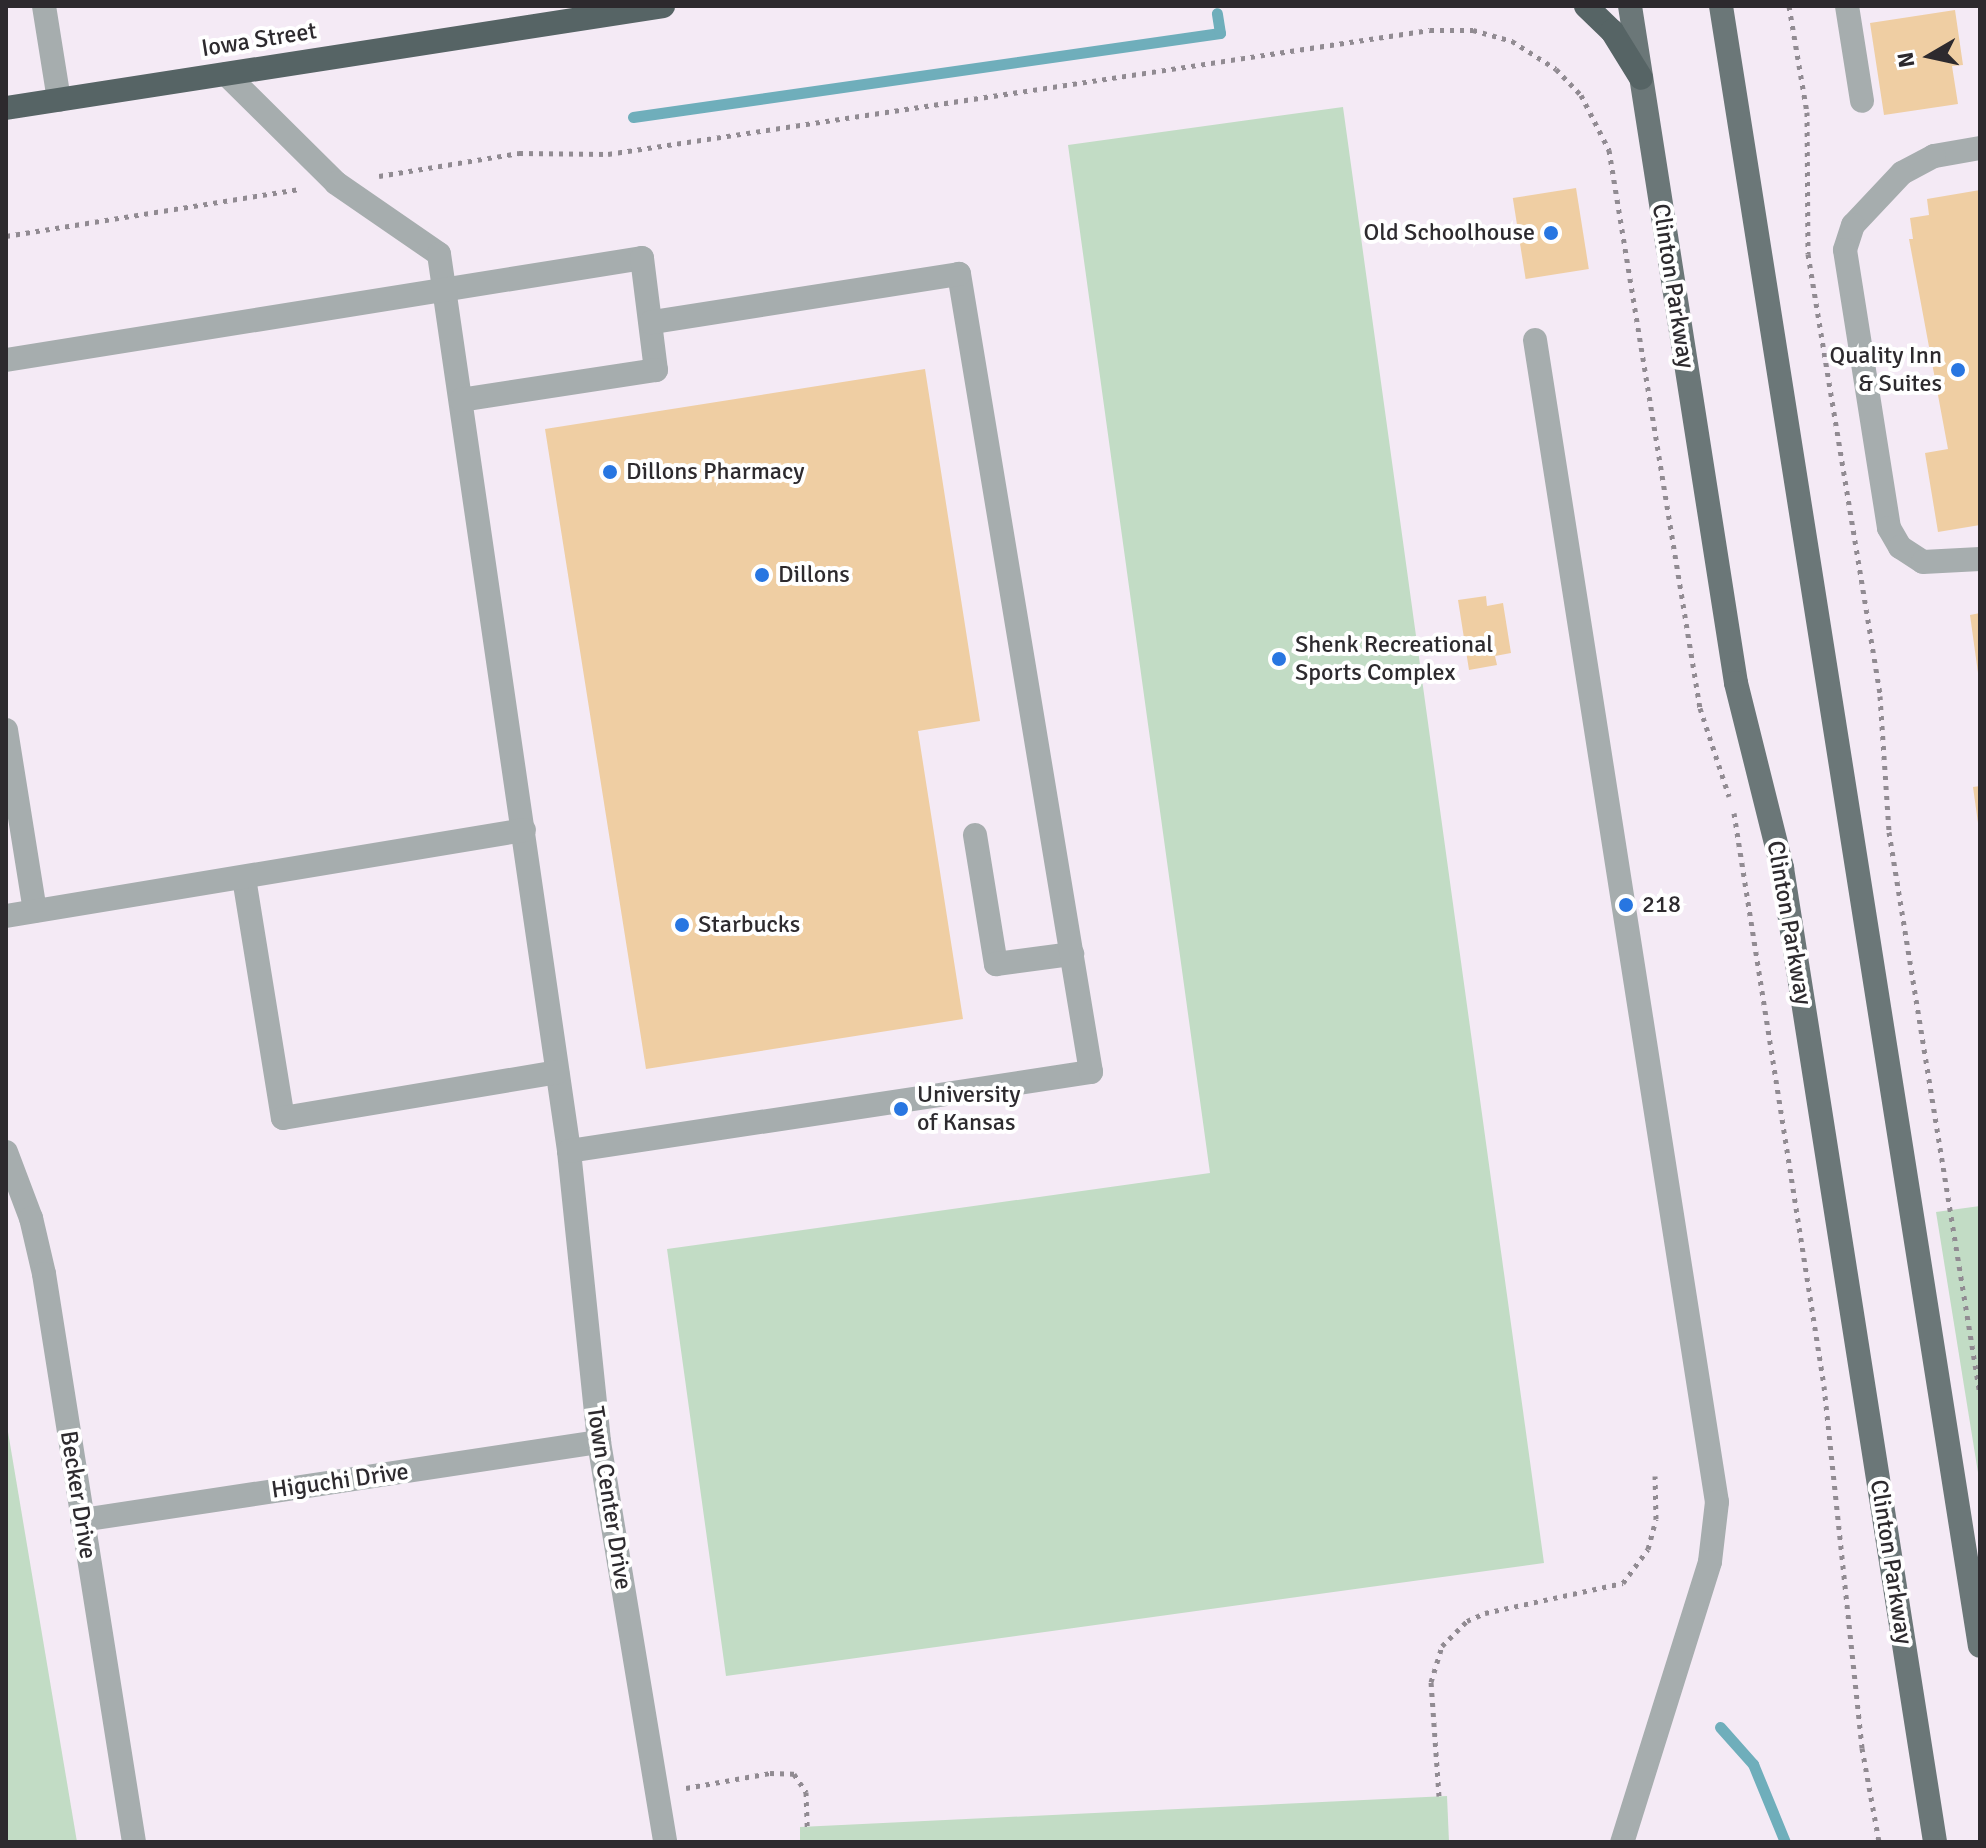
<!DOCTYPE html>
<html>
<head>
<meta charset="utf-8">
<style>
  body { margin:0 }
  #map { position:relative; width:1986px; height:1848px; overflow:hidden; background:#f4eaf5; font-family:Signika,sans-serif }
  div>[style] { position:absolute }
  .green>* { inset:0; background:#c2dcc5 }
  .stream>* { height:11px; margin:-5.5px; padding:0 5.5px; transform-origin:5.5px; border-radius:5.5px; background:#6faebb }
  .building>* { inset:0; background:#efcea3; transform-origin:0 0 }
  .path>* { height:5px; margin-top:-2.5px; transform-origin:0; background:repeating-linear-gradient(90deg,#918b92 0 4px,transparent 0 10px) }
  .minor>* { height:24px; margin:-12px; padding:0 12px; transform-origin:12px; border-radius:12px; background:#a6adae }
  .major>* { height:24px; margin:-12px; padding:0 12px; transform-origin:12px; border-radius:12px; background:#6b7778 }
  .highway>* { height:24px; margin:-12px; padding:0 12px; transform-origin:12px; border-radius:12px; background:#566465 }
  .dots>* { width:22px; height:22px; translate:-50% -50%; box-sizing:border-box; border:4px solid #fff; border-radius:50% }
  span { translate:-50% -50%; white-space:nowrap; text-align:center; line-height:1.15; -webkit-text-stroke:8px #fff; paint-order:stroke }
  .street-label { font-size:24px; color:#2d2a2e }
  .poi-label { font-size:24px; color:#2d2a2e }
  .right { translate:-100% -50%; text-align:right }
  .left { translate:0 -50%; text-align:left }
  .frame { position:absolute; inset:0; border:8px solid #2d2a2e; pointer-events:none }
  .north { position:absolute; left:1890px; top:16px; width:80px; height:80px; -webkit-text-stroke:6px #fff; paint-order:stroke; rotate:261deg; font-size:22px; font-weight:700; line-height:32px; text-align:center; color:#2d2a2e }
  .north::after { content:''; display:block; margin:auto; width:28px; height:36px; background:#2d2a2e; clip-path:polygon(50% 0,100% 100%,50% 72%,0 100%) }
</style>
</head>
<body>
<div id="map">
  <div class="green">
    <i style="clip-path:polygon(1343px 107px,1544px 1563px,726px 1676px,667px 1249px,1210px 1173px,1068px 145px)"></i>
    <i style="clip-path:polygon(1980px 1206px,1980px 1485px,1936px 1212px)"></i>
    <i style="clip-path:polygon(6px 1420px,77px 1842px,6px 1842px)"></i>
    <i style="clip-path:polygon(1447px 1796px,1449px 1842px,800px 1842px,800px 1827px)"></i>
  </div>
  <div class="stream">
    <i style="left:633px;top:117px;width:593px;rotate:-8.14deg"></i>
    <i style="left:1220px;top:33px;width:20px;rotate:-99deg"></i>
    <i style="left:1720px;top:1727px;width:50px;rotate:48.3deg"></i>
    <i style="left:1753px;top:1764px;width:84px;rotate:67.7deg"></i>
  </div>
  <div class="building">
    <i style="clip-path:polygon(1955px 10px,1963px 65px,1952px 66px,1958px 104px,1884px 115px,1870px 23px)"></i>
    <i style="left:1576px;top:188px;width:82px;height:64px;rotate:81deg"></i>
    <i style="clip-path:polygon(1980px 190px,1980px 525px,1938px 532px,1925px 453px,1948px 449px,1909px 239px,1913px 239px,1910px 218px,1929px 215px,1927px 199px)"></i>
    <i style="clip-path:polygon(925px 369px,980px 721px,918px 731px,963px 1019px,646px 1069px,545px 429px)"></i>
    <i style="clip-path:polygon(1486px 596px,1487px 606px,1503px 603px,1511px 653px,1495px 656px,1497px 665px,1469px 670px,1458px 600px)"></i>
    <i style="clip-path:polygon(1980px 613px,1980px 673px,1978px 673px,1970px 615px)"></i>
    <i style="clip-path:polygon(1980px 786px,1980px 822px,1978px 823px,1973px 787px)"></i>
  </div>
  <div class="path">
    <i style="left:1789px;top:6px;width:108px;rotate:80.4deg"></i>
    <i style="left:1807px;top:112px;width:142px;rotate:89.6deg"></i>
    <i style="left:1808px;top:254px;width:448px;rotate:80.7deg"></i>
    <i style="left:1880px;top:696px;width:136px;rotate:86.2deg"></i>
    <i style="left:1889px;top:832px;width:570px;rotate:80.82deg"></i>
    <i style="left:379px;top:176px;width:142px;rotate:-9.3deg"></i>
    <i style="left:519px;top:153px;width:89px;rotate:0.6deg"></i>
    <i style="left:608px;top:154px;width:831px;rotate:-8.58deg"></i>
    <i style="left:1430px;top:30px;width:43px"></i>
    <i style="left:1473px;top:30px;width:41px;rotate:15.8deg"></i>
    <i style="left:1512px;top:41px;width:52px;rotate:32.5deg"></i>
    <i style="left:1556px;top:69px;width:36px;rotate:46deg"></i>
    <i style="left:1581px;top:95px;width:62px;rotate:63deg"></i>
    <i style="left:1609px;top:150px;width:565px;rotate:80.74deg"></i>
    <i style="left:1700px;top:708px;width:93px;rotate:71.8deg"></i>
    <i style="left:6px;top:236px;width:296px;rotate:-9.1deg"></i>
    <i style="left:1734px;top:813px;width:580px;rotate:81.07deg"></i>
    <i style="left:1824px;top:1386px;width:364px;rotate:84deg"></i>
    <i style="left:1862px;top:1748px;width:96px;rotate:79.7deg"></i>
    <i style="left:686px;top:1788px;width:85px;rotate:-10.1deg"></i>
    <i style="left:770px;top:1773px;width:24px;rotate:2deg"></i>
    <i style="left:794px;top:1774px;width:22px;rotate:56deg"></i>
    <i style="left:806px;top:1792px;width:35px;rotate:88deg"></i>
    <i style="left:1439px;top:1796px;width:114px;rotate:-94deg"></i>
    <i style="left:1431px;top:1682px;width:38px;rotate:-73deg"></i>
    <i style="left:1442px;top:1646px;width:35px;rotate:-45deg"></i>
    <i style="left:1467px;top:1621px;width:20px;rotate:-24deg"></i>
    <i style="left:1485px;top:1613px;width:141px;rotate:-12.3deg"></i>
    <i style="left:1623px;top:1583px;width:42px;rotate:-53.7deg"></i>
    <i style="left:1648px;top:1549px;width:31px;rotate:-75deg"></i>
    <i style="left:1656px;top:1519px;width:43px;rotate:-91.3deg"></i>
  </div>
  <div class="minor">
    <i style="left:44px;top:6px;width:95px;rotate:80.9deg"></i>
    <i style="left:1847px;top:6px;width:96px;rotate:81deg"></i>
    <i style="left:226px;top:74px;width:155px;rotate:44.7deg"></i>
    <i style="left:336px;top:183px;width:125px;rotate:34.6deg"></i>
    <i style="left:439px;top:254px;width:906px;rotate:81.75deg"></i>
    <i style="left:569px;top:1151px;width:293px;rotate:84.1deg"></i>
    <i style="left:599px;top:1442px;width:405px;rotate:80.6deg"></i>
    <i style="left:1980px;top:148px;width:47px;rotate:170.1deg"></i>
    <i style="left:1934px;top:156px;width:36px;rotate:152deg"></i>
    <i style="left:1902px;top:173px;width:71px;rotate:133.3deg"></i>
    <i style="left:1853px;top:225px;width:26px;rotate:108deg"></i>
    <i style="left:1845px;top:250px;width:281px;rotate:81deg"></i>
    <i style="left:1889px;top:528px;width:22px;rotate:60deg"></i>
    <i style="left:1900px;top:547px;width:27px;rotate:33deg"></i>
    <i style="left:1923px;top:562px;width:57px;rotate:-3deg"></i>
    <i style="left:1535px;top:340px;width:1176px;rotate:81.1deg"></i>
    <i style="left:1717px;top:1502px;width:60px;rotate:96.7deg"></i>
    <i style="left:1710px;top:1562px;width:294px;rotate:107.4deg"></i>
    <i style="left:6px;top:360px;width:644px;rotate:-9.11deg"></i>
    <i style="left:642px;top:258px;width:113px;rotate:82.9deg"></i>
    <i style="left:656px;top:370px;width:197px;rotate:171.3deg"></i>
    <i style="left:6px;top:730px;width:183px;rotate:80.9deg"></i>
    <i style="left:975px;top:835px;width:131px;rotate:80.8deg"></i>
    <i style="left:996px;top:964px;width:77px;rotate:-7.5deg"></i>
    <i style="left:244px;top:878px;width:243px;rotate:80.8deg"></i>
    <i style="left:283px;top:1118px;width:278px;rotate:-9.5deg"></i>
    <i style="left:6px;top:916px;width:525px;rotate:-9.43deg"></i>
    <i style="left:569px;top:1151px;width:528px;rotate:-8.61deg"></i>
    <i style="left:1091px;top:1072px;width:809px;rotate:-99.39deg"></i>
    <i style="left:959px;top:274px;width:312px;rotate:171.1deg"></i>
    <i style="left:6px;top:1152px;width:71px;rotate:69.3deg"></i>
    <i style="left:31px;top:1218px;width:57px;rotate:76.9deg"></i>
    <i style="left:44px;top:1274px;width:575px;rotate:81deg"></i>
    <i style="left:82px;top:1520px;width:523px;rotate:-8.58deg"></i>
  </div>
  <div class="major">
    <i style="left:1630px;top:6px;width:685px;rotate:81.1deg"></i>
    <i style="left:1736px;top:683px;width:191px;rotate:76deg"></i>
    <i style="left:1782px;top:868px;width:986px;rotate:81.07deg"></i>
    <i style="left:1721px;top:6px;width:1660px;rotate:81.03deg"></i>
  </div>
  <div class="highway">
    <i style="left:1586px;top:6px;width:36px;rotate:44deg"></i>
    <i style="left:1612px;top:31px;width:55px;rotate:58.3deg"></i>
    <i style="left:6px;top:108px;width:665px;rotate:-8.82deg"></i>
  </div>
  <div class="dots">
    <i style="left:1551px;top:233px;background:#2876e1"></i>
    <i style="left:1958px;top:370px;background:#2876e1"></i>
    <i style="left:610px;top:472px;background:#2876e1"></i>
    <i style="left:762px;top:575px;background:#2876e1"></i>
    <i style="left:1279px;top:659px;background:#2876e1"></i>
    <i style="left:1626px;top:905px;background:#2876e1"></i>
    <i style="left:682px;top:925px;background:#2876e1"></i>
    <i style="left:901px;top:1109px;background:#2876e1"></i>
  </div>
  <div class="street-label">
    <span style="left:259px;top:40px;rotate:-9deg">Iowa Street</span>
    <span style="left:1673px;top:286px;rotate:81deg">Clinton Parkway</span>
    <span style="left:1789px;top:923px;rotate:80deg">Clinton Parkway</span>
    <span style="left:340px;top:1481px;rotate:-8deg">Higuchi Drive</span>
    <span style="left:78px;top:1495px;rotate:81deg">Becker Drive</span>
    <span style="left:609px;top:1498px;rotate:81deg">Town Center Drive</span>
    <span style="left:1891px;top:1562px;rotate:81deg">Clinton Parkway</span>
  </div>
  <div class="poi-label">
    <span class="right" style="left:1535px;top:233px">Old Schoolhouse</span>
    <span class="right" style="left:1942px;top:370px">Quality Inn<br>&amp; Suites</span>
    <span class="left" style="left:626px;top:472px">Dillons Pharmacy</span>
    <span class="left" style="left:778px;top:575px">Dillons</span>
    <span class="left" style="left:1295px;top:659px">Shenk Recreational<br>Sports Complex</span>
    <span class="left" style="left:1642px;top:905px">218</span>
    <span class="left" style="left:698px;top:925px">Starbucks</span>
    <span class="left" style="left:917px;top:1109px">University<br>of Kansas</span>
  </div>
  <div class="frame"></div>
  <div class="north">N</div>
</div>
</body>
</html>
